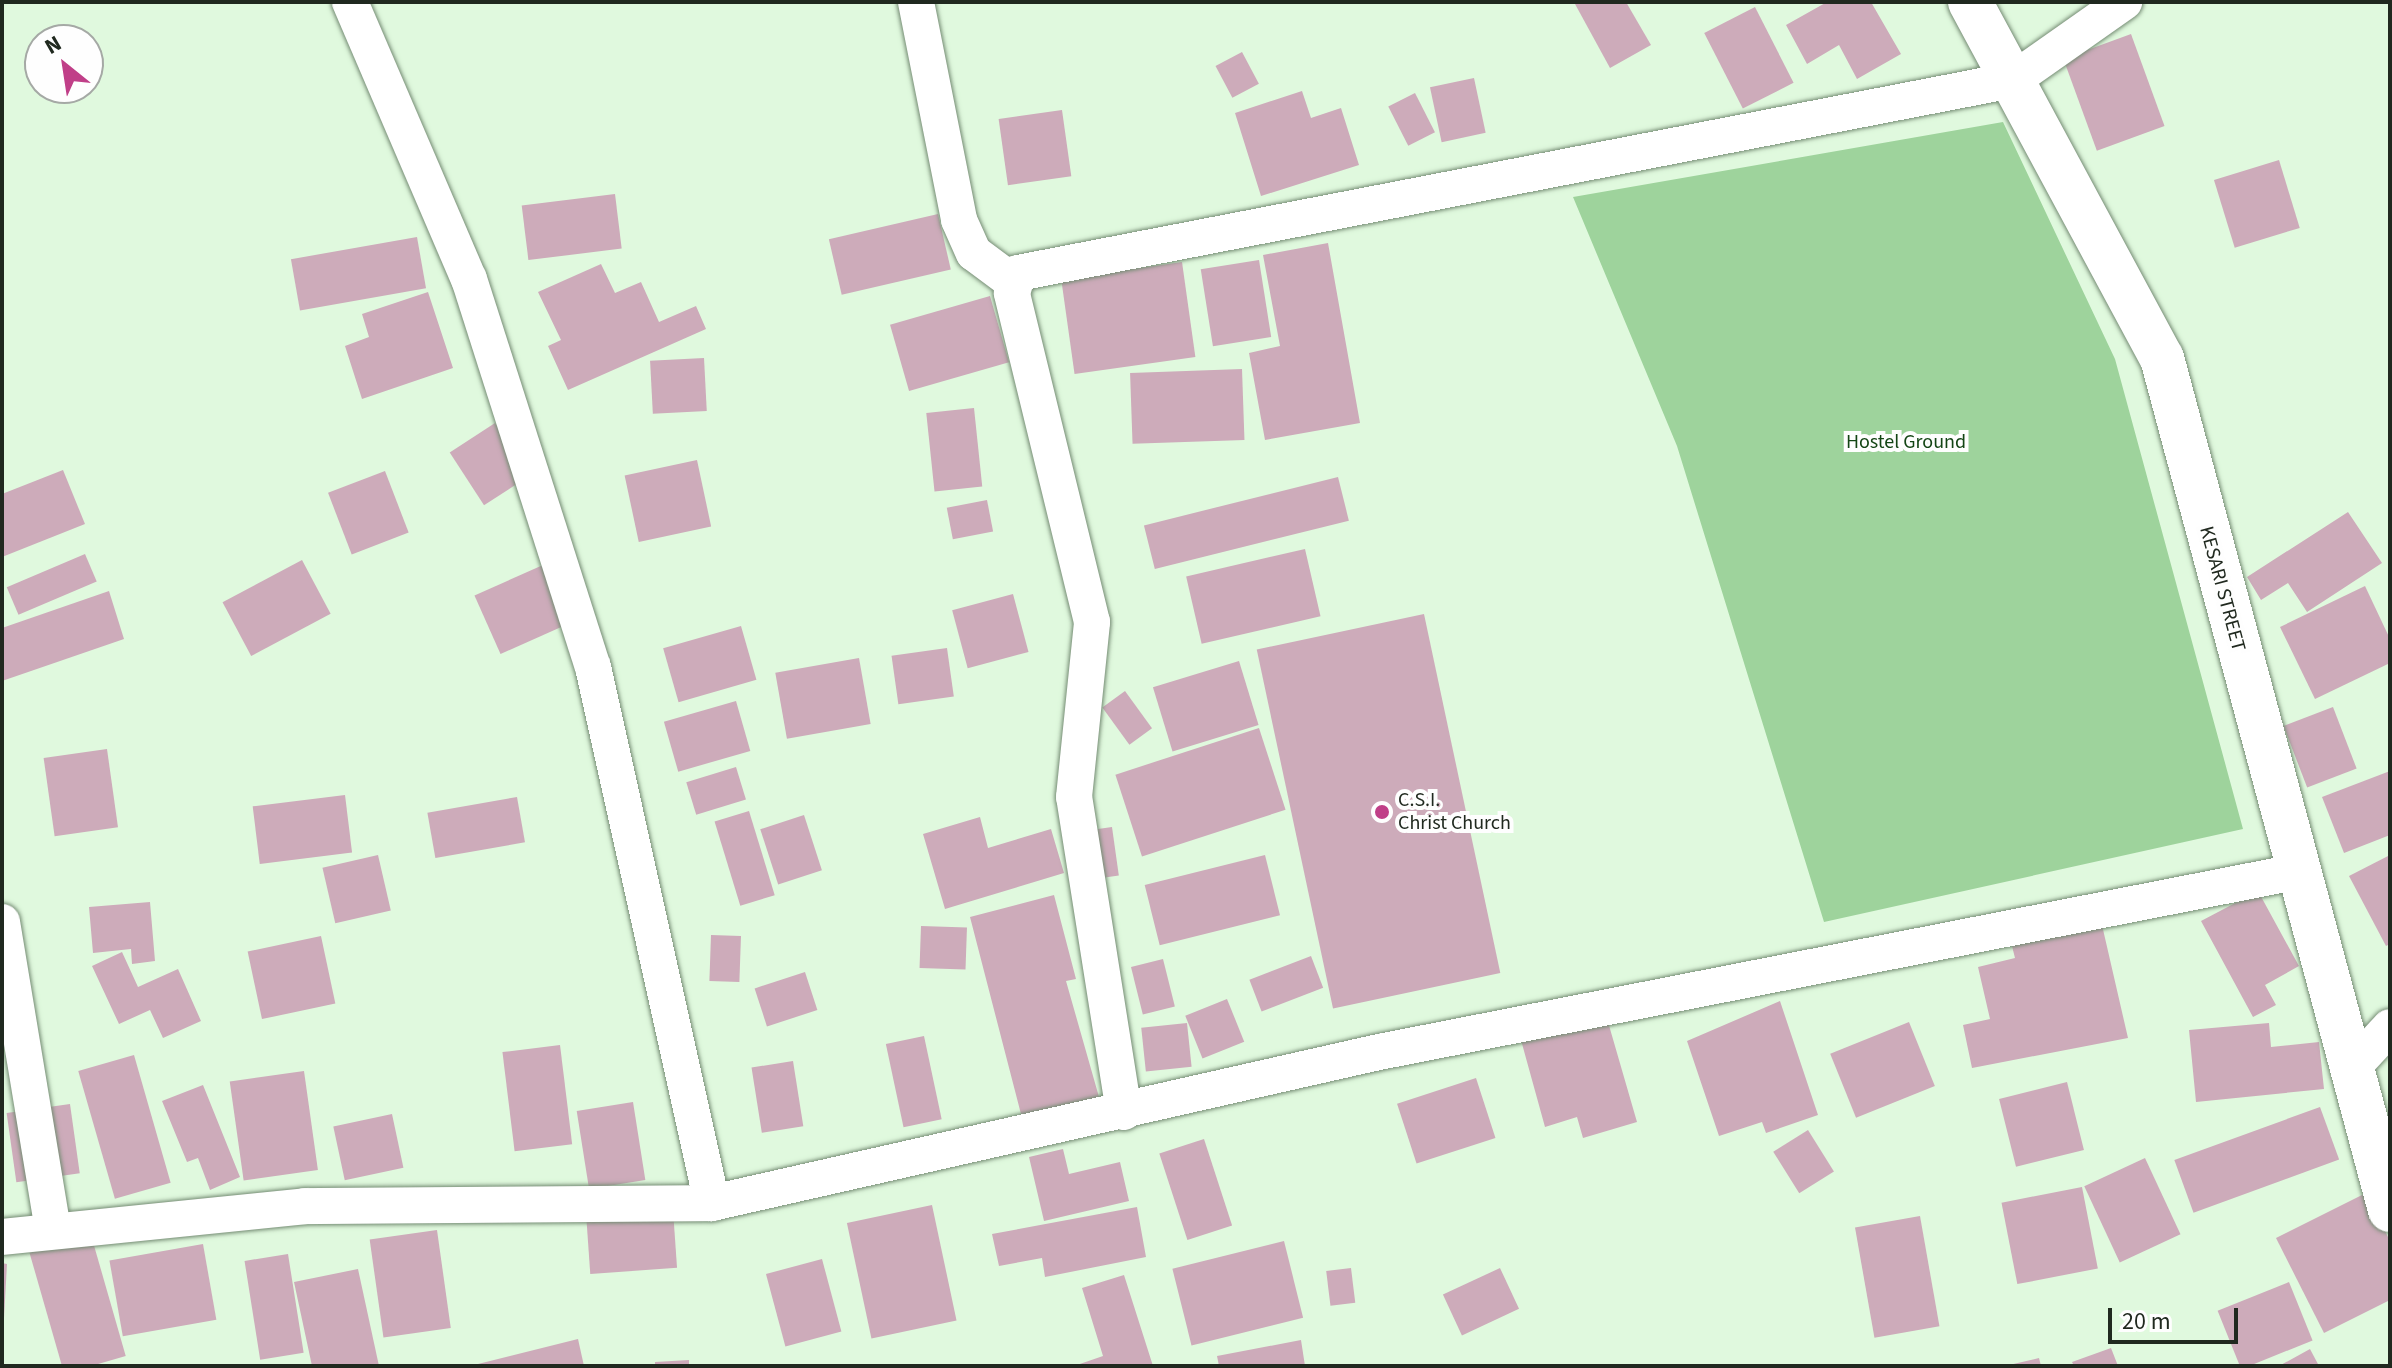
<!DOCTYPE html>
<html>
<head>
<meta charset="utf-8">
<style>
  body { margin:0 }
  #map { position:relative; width:2392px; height:1368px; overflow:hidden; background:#e0f9de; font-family:"Source Sans 3",sans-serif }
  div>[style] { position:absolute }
  .green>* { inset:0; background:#9ed39c }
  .building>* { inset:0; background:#cdabba; transform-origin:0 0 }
  .roads { filter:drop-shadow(0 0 2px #758c74) drop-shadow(0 0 2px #758c74) }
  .street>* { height:36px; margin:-18px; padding:0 18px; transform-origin:18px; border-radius:18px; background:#fff }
  .secondary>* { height:44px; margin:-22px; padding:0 22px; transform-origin:22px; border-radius:22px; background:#fff }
  .dots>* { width:22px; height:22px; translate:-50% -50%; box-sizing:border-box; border:4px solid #fefefe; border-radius:50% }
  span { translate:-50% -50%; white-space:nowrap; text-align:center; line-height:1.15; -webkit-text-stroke:8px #fefefe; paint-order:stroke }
  .park-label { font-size:20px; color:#134514 }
  .street-label { font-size:20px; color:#20291f }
  .poi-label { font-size:20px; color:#20291f }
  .left { translate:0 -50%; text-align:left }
  .frame { position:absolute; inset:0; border:4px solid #20291f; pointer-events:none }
  .north { position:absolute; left:24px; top:24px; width:80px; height:80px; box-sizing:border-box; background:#fefefe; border:2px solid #a5a9a5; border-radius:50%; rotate:330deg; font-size:22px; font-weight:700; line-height:32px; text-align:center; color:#20291f }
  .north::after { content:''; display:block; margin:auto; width:28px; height:36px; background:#c03f88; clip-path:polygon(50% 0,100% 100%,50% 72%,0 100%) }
  .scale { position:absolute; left:2108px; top:1308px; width:130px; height:36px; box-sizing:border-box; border:4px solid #20291f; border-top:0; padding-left:10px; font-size:24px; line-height:28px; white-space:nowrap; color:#20291f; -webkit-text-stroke:6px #fefefe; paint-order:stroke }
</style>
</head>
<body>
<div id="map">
  <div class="green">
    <i style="clip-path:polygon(2003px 122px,2115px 359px,2243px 829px,1824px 922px,1677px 446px,1573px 197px)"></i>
  </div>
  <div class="building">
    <i style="clip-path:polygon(1626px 2px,1651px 45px,1610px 68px,1575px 4px)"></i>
    <i style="clip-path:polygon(1827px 2px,1871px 2px,1901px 54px,1857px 79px,1839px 45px,1807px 64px,1786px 25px)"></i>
    <i style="left:1755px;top:7px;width:85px;height:57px;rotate:63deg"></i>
    <i style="left:2131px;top:34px;width:98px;height:72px;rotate:70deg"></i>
    <i style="left:1242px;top:52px;width:36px;height:30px;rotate:62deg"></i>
    <i style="left:1474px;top:78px;width:56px;height:45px;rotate:78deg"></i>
    <i style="clip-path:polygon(1302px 91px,1311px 118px,1341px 108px,1359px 165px,1261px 196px,1235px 113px)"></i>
    <i style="left:1415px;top:93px;width:44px;height:30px;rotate:63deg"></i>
    <i style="left:1062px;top:110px;width:67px;height:64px;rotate:82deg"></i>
    <i style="left:2279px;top:160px;width:71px;height:68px;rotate:73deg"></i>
    <i style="left:615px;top:194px;width:55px;height:94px;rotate:83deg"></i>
    <i style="left:938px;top:214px;width:57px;height:112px;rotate:77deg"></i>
    <i style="left:417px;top:237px;width:52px;height:128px;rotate:80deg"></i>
    <i style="clip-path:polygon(1328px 243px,1360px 423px,1265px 440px,1249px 353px,1280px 346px,1263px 255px)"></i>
    <i style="left:1259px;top:260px;width:78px;height:59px;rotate:81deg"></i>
    <i style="left:1182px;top:262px;width:96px;height:122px;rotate:82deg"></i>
    <i style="clip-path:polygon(601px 264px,615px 293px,641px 282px,659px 322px,696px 306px,706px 329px,568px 390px,548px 346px,561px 340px,538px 292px)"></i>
    <i style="clip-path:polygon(428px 292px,453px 368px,362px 399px,345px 346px,369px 337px,362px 314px)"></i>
    <i style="left:990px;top:296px;width:69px;height:104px;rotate:74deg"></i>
    <i style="left:704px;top:358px;width:53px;height:54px;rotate:87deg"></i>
    <i style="left:1242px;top:369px;width:71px;height:112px;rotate:88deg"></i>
    <i style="left:974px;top:408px;width:79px;height:48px;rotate:84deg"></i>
    <i style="left:495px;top:423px;width:63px;height:54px;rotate:57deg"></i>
    <i style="left:697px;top:460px;width:68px;height:74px;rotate:78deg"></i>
    <i style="clip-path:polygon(63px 470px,85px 524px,2px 557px,2px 494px)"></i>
    <i style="left:385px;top:471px;width:66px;height:61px;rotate:69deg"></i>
    <i style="left:1338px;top:477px;width:45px;height:200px;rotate:76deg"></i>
    <i style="left:987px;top:500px;width:32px;height:41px;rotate:79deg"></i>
    <i style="clip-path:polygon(2348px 512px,2382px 563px,2307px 612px,2288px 583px,2261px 600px,2247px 577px)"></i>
    <i style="left:1305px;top:549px;width:69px;height:122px;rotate:77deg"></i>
    <i style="left:85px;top:554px;width:30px;height:85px;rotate:67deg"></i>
    <i style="left:302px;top:560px;width:61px;height:90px;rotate:62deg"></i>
    <i style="left:543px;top:565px;width:64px;height:75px;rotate:66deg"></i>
    <i style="clip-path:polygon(2365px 586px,2390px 639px,2390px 663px,2315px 699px,2280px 627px)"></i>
    <i style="clip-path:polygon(109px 591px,124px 639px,2px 681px,2px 628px)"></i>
    <i style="left:1013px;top:594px;width:60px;height:63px;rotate:75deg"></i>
    <i style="left:1424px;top:614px;width:367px;height:171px;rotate:78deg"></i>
    <i style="left:741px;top:626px;width:56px;height:81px;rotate:74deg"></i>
    <i style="left:947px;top:648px;width:49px;height:56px;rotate:82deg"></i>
    <i style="left:859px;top:658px;width:67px;height:85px;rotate:80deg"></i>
    <i style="left:1239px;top:661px;width:67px;height:90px;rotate:73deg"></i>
    <i style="left:1125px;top:691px;width:46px;height:28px;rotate:54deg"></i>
    <i style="left:736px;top:701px;width:52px;height:75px;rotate:74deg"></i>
    <i style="left:2333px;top:707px;width:66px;height:53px;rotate:69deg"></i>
    <i style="left:1259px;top:728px;width:86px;height:151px;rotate:72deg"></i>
    <i style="left:107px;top:749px;width:79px;height:64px;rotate:82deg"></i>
    <i style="left:736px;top:767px;width:34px;height:52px;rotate:73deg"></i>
    <i style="clip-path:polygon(2390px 771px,2390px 835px,2344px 853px,2322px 797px)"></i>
    <i style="left:345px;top:795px;width:58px;height:93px;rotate:83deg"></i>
    <i style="left:517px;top:797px;width:46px;height:91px;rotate:80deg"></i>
    <i style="left:749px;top:811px;width:88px;height:36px;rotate:73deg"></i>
    <i style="left:804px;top:815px;width:58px;height:46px;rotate:72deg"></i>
    <i style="clip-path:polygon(980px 817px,988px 848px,1051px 829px,1064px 873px,945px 909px,923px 834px)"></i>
    <i style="left:1112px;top:827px;width:49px;height:30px;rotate:82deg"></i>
    <i style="left:378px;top:855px;width:57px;height:57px;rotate:77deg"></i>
    <i style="left:1265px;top:855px;width:62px;height:124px;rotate:76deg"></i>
    <i style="clip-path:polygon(2390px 855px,2390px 944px,2386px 946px,2349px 876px)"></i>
    <i style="clip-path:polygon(2258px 891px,2299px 966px,2265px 985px,2276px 1005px,2253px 1017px,2201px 921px)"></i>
    <i style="clip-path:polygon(1054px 895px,1076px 979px,1066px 981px,1099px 1097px,1022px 1118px,970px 917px)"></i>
    <i style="clip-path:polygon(150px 902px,155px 961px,132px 964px,131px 949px,93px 953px,89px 907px)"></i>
    <i style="clip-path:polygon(2102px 925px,2128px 1038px,1972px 1068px,1963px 1025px,1990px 1019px,1978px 967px,2015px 958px,2012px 946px)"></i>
    <i style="left:921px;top:926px;width:46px;height:42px;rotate:2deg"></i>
    <i style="left:711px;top:935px;width:30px;height:46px;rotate:2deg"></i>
    <i style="left:321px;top:936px;width:69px;height:75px;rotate:78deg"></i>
    <i style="clip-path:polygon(122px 952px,138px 987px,178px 969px,201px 1021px,163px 1038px,150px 1010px,119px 1024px,92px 966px)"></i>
    <i style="left:1311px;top:956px;width:34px;height:66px;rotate:69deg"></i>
    <i style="left:1163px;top:959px;width:49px;height:33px;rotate:76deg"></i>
    <i style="left:805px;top:972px;width:40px;height:53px;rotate:72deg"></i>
    <i style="left:1227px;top:999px;width:46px;height:45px;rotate:68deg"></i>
    <i style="clip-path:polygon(1780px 1001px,1818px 1115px,1766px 1133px,1762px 1122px,1719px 1136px,1687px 1041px)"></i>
    <i style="clip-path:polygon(1606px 1015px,1637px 1122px,1583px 1138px,1577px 1117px,1545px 1127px,1521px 1040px)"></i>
    <i style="left:1909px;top:1022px;width:69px;height:85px;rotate:68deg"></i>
    <i style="left:1187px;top:1023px;width:44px;height:46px;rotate:84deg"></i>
    <i style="clip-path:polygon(2269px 1023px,2271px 1047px,2319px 1042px,2324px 1089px,2196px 1102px,2189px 1030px)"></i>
    <i style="left:924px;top:1036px;width:85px;height:39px;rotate:78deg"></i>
    <i style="left:560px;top:1045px;width:100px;height:58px;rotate:83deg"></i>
    <i style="left:134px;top:1055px;width:133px;height:58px;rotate:74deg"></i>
    <i style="left:793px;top:1061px;width:66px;height:42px;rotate:81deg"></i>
    <i style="left:304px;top:1071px;width:100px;height:75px;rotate:82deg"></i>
    <i style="left:1476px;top:1078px;width:63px;height:83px;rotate:72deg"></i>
    <i style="left:2067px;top:1082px;width:70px;height:70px;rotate:76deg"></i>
    <i style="clip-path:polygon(203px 1085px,240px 1177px,210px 1190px,198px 1158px,187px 1162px,162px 1101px)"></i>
    <i style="left:633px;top:1102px;width:79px;height:57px;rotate:81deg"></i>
    <i style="left:70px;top:1104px;width:70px;height:64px;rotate:82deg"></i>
    <i style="left:2320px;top:1107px;width:56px;height:155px;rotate:70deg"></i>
    <i style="left:392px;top:1114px;width:55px;height:60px;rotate:78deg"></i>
    <i style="left:1808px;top:1130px;width:49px;height:41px;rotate:58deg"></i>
    <i style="left:1204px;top:1139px;width:91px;height:47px;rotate:72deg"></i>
    <i style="clip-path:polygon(1063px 1149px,1069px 1174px,1120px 1162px,1129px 1201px,1044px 1221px,1029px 1157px)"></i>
    <i style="left:2145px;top:1158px;width:84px;height:67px;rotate:65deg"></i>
    <i style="left:2082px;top:1187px;width:83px;height:82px;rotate:79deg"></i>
    <i style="clip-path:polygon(2366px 1193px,2390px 1241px,2390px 1300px,2324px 1333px,2276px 1238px)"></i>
    <i style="left:932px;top:1205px;width:118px;height:87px;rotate:78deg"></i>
    <i style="clip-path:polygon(1137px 1207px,1146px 1257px,1045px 1277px,1042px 1258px,999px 1266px,992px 1234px)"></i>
    <i style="left:673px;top:1210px;width:58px;height:87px;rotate:86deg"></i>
    <i style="left:1920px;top:1216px;width:112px;height:66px;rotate:80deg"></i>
    <i style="left:437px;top:1230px;width:99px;height:68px;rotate:82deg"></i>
    <i style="left:91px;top:1235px;width:126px;height:64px;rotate:74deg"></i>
    <i style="left:1284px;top:1241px;width:79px;height:115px;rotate:76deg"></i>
    <i style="left:203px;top:1244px;width:77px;height:95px;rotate:80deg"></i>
    <i style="left:288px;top:1254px;width:100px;height:44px;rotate:81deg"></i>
    <i style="left:822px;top:1259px;width:75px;height:58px;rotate:75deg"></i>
    <i style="clip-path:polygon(2px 1263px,7px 1264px,4px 1318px,2px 1318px)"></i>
    <i style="left:1351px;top:1268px;width:35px;height:25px;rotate:83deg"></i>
    <i style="left:1500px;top:1268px;width:45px;height:63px;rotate:65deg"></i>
    <i style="clip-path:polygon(358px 1269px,379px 1366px,312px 1366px,294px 1282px)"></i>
    <i style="clip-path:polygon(1124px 1275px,1153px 1366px,1074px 1366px,1103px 1356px,1082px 1288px)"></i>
    <i style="left:2289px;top:1282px;width:63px;height:77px;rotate:68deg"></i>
    <i style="clip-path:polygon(578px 1339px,584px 1366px,474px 1366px,474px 1365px)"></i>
    <i style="clip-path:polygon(1301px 1340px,1305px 1366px,1219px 1366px,1217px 1356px)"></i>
    <i style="clip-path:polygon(2111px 1348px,2118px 1366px,2074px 1366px,2072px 1362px)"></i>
    <i style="clip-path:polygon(2310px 1349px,2319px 1366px,2279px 1366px)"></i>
    <i style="clip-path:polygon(2039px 1358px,2041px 1366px,2009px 1366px,2009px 1365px)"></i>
    <i style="clip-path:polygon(689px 1360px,689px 1366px,655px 1366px,655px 1362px)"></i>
  </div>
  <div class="roads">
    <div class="street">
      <i style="left:350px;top:2px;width:301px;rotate:66.8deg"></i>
      <i style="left:469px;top:279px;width:407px;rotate:72.3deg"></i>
      <i style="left:593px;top:667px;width:549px;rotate:77.48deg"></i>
      <i style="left:916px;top:2px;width:222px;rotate:78.8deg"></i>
      <i style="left:959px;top:220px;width:36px;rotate:66deg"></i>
      <i style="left:974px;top:253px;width:49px;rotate:36.6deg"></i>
      <i style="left:2px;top:922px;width:313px;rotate:80.6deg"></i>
      <i style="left:2351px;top:1069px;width:57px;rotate:-47.1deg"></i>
      <i style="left:1124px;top:1112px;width:319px;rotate:-99deg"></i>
      <i style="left:1074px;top:797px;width:176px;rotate:-84.1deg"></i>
      <i style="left:1092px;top:622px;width:339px;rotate:-103.7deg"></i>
      <i style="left:1012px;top:293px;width:21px;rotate:-73deg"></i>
      <i style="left:1018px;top:273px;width:1014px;rotate:-10.98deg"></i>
      <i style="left:2013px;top:80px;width:136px;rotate:-35.1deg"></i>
      <i style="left:2px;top:1237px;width:305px;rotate:-5.8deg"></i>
      <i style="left:305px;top:1206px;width:407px;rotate:-0.4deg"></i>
      <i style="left:712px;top:1203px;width:684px;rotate:-12.76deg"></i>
      <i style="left:1379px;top:1052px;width:934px;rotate:-11.11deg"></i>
    </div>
    <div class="secondary">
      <i style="left:1970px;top:2px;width:404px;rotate:61.7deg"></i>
      <i style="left:2162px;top:358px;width:882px;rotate:75.02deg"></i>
    </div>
  </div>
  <div class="dots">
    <i style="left:1382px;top:812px;background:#c03f88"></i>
  </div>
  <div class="park-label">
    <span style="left:1906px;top:442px">Hostel Ground</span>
  </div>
  <div class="street-label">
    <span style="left:2222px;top:589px;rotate:75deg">KESARI STREET</span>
  </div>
  <div class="poi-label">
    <span class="left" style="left:1398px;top:812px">C.S.I.<br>Christ Church</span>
  </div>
  <div class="frame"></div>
  <div class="north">N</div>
  <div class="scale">20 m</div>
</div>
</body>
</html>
